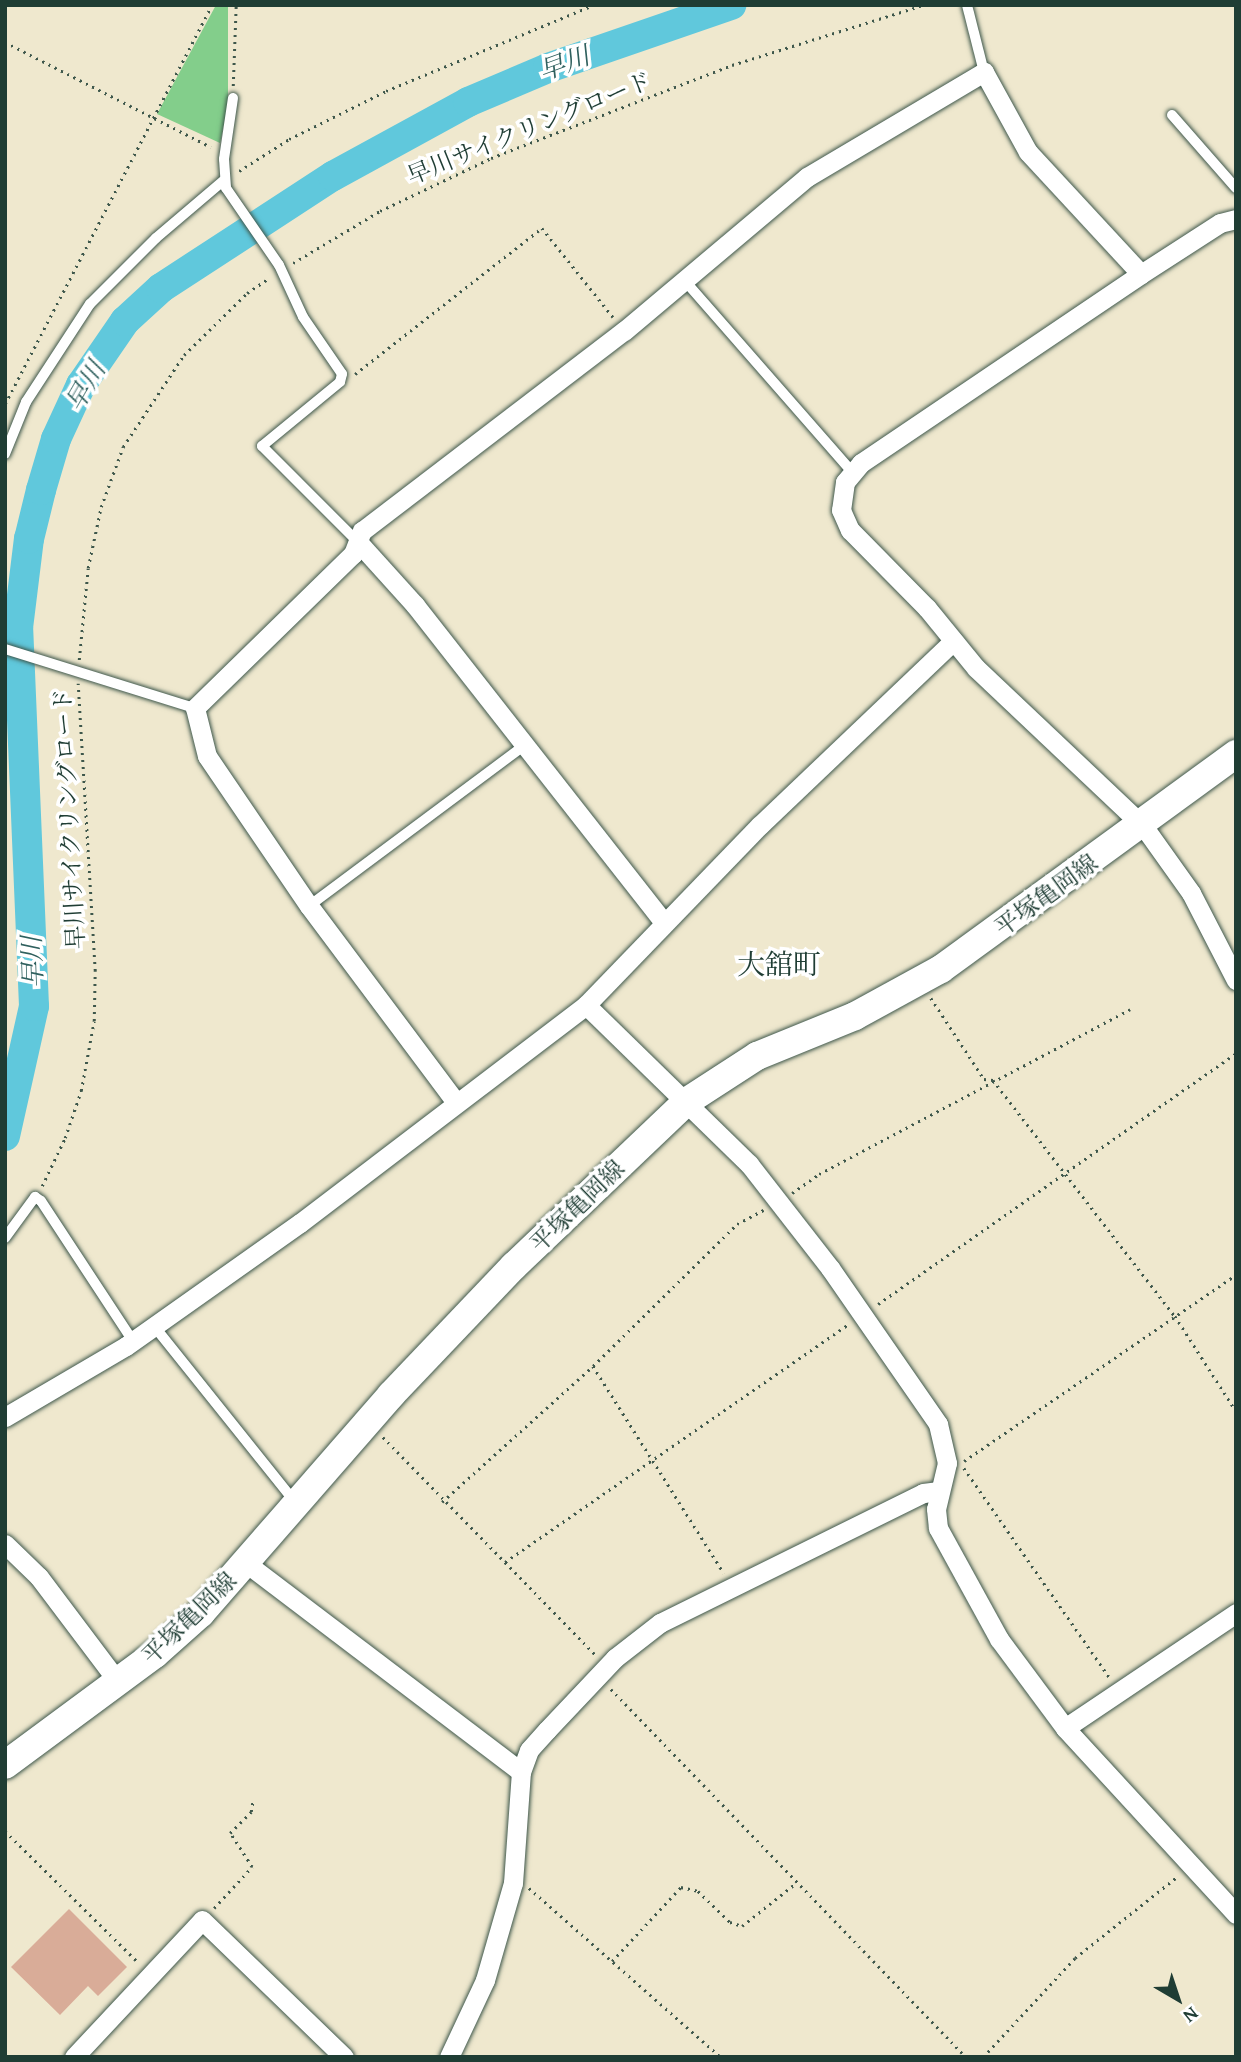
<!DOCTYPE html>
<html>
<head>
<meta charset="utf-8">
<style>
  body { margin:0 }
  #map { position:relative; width:1241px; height:2062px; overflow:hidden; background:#efe8ce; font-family:"Gentium Book Plus","Noto Serif JP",serif }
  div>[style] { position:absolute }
  .green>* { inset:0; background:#83ce8b }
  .river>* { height:30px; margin:-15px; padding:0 15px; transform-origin:15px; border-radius:15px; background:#60c8dc }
  .building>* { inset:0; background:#d9ac98 }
  .path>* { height:2.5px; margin-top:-1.25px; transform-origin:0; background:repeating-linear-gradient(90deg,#3e574b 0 2px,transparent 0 7px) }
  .roads { filter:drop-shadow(0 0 2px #3e574b) drop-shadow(0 0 2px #3e574b) }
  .lane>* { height:10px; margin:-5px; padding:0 5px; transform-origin:5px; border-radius:5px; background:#fff }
  .street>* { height:19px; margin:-9.5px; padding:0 9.5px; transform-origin:9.5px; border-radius:9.5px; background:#fff }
  .secondary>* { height:28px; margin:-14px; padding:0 14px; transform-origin:14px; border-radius:14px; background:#fff }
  span { translate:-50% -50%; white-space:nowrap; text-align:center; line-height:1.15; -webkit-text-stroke:7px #fff; paint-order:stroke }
  .street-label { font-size:24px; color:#1f3d34 }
  .water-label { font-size:26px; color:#2f605e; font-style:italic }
  .quarter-label { font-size:28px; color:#1f3d34 }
  .frame { position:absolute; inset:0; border:7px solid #1f3d34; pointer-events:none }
  .north { position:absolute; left:1143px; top:1964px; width:70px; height:70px; -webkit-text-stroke:5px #fff; paint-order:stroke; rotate:141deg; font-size:19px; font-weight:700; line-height:28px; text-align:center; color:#1f3d34 }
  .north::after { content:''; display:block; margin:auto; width:24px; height:32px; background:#1f3d34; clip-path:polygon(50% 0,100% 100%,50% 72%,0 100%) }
</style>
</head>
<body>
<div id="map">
  <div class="green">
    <i style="clip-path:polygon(216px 5px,228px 5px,228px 105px,220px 143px,157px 114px)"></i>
  </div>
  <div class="river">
    <i style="left:5px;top:1136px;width:133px;rotate:-77.4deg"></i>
    <i style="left:34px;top:1006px;width:378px;rotate:-92.4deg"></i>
    <i style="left:18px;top:628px;width:90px;rotate:-83deg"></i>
    <i style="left:29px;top:539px;width:50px;rotate:-76.2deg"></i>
    <i style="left:41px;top:490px;width:53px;rotate:-73.6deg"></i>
    <i style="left:56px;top:439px;width:60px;rotate:-65.2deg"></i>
    <i style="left:81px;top:385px;width:78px;rotate:-55.5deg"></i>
    <i style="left:125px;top:321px;width:49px;rotate:-42.5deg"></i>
    <i style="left:161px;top:288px;width:205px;rotate:-33.1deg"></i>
    <i style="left:333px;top:176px;width:154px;rotate:-28.7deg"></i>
    <i style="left:468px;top:102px;width:87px;rotate:-23deg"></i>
    <i style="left:548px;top:68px;width:194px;rotate:-19deg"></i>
  </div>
  <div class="building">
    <i style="clip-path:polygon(69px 1909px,127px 1967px,98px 1996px,88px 1986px,60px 2015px,11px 1967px)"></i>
  </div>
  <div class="path">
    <i style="left:5px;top:42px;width:231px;rotate:27deg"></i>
    <i style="left:233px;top:86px;width:81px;rotate:-87.9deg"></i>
    <i style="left:239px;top:171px;width:59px;rotate:-32.6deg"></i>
    <i style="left:289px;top:139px;width:108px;rotate:-26.3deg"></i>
    <i style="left:386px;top:91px;width:225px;rotate:-22.5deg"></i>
    <i style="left:293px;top:263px;width:101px;rotate:-30.9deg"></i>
    <i style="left:380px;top:211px;width:123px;rotate:-25.5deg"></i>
    <i style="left:491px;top:158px;width:258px;rotate:-21.1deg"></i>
    <i style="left:732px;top:65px;width:200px;rotate:-17.4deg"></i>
    <i style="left:355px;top:374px;width:237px;rotate:-38deg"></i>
    <i style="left:542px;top:228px;width:114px;rotate:51.4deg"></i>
    <i style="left:5px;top:404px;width:449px;rotate:-62.6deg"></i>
    <i style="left:79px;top:660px;width:92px;rotate:-84.4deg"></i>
    <i style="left:88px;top:568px;width:62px;rotate:-78deg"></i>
    <i style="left:101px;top:507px;width:64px;rotate:-69.9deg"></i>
    <i style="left:123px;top:447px;width:110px;rotate:-56.5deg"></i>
    <i style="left:184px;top:355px;width:88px;rotate:-44.5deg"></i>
    <i style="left:247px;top:293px;width:27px;rotate:-34deg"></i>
    <i style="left:931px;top:998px;width:97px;rotate:56.8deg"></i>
    <i style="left:984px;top:1079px;width:9px;rotate:6deg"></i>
    <i style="left:993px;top:1080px;width:298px;rotate:52.4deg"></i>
    <i style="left:1175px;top:1316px;width:113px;rotate:57.3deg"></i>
    <i style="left:42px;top:1186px;width:53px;rotate:-64.4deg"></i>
    <i style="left:65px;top:1138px;width:50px;rotate:-71.2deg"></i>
    <i style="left:81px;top:1091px;width:71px;rotate:-79.5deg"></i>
    <i style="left:94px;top:1021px;width:50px;rotate:-88.9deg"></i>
    <i style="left:95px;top:971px;width:288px;rotate:-93.4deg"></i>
    <i style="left:792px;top:1193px;width:33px;rotate:-35deg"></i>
    <i style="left:819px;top:1174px;width:352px;rotate:-27.9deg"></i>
    <i style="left:878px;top:1304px;width:437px;rotate:-35deg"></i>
    <i style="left:593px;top:1366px;width:245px;rotate:57.7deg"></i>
    <i style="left:383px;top:1437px;width:305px;rotate:45.7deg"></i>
    <i style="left:964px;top:1461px;width:330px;rotate:-34.4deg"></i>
    <i style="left:964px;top:1468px;width:256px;rotate:55.2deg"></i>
    <i style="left:442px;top:1502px;width:203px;rotate:-42deg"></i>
    <i style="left:593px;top:1366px;width:202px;rotate:-44.6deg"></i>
    <i style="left:737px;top:1224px;width:30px;rotate:-28deg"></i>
    <i style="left:505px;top:1562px;width:418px;rotate:-34.7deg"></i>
    <i style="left:611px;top:1689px;width:511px;rotate:46.03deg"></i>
    <i style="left:5px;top:1831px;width:188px;rotate:44.6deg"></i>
    <i style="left:529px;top:1888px;width:256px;rotate:41.4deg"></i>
    <i style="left:214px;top:1908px;width:56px;rotate:-47.2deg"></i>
    <i style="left:252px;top:1867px;width:40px;rotate:-122.9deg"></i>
    <i style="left:230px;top:1833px;width:30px;rotate:-45deg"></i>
    <i style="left:251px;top:1812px;width:12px;rotate:-81deg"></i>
    <i style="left:612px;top:1961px;width:101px;rotate:-47deg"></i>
    <i style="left:681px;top:1887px;width:17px;rotate:13deg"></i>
    <i style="left:698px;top:1891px;width:45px;rotate:44.1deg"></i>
    <i style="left:730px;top:1922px;width:13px;rotate:18deg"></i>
    <i style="left:742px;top:1926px;width:69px;rotate:-38.5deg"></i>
    <i style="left:983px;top:2057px;width:135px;rotate:-47.1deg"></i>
    <i style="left:1075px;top:1958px;width:132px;rotate:-38.5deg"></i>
  </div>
  <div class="roads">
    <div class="lane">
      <i style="left:967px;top:5px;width:69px;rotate:75.8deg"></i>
      <i style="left:233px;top:98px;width:62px;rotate:98.4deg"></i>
      <i style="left:224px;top:159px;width:29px;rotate:86deg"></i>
      <i style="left:226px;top:188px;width:93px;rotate:55.5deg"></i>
      <i style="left:279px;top:265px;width:57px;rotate:65.2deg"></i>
      <i style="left:303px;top:317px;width:69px;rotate:55.6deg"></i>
      <i style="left:342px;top:374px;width:8px;rotate:104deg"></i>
      <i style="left:340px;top:382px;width:101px;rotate:140.6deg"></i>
      <i style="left:262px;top:446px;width:136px;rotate:45deg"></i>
      <i style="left:1172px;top:115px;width:97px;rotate:48.8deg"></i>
      <i style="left:685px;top:281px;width:254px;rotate:48.8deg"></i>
      <i style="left:5px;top:454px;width:56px;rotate:-68deg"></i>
      <i style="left:26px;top:402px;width:117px;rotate:-56.9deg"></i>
      <i style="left:90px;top:304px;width:93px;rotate:-45deg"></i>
      <i style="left:156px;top:238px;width:88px;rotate:-40.4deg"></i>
      <i style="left:5px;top:649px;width:199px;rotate:17.3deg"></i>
      <i style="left:309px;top:906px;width:268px;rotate:-36.7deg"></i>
      <i style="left:5px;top:1238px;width:51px;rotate:-53.8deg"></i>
      <i style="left:35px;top:1197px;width:7px;rotate:34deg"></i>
      <i style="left:41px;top:1201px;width:168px;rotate:56.7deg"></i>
      <i style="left:154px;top:1326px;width:224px;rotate:51.3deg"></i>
    </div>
    <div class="street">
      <i style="left:1236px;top:219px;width:16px;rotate:166deg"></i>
      <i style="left:1220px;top:223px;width:94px;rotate:147.2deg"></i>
      <i style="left:1141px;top:274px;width:338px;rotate:146deg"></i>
      <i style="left:861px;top:463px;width:25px;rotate:130deg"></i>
      <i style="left:845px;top:482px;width:28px;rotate:98deg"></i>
      <i style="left:841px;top:510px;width:22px;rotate:66deg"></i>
      <i style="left:850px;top:530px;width:110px;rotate:45.4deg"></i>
      <i style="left:927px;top:608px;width:77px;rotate:50.8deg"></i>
      <i style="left:976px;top:668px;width:231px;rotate:43.4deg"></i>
      <i style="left:1144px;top:827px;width:81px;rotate:54.5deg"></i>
      <i style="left:1191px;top:893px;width:98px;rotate:62.7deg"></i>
      <i style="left:358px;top:542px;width:85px;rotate:47.9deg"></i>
      <i style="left:415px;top:605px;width:403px;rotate:51.9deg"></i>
      <i style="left:586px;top:1005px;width:228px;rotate:44.3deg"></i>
      <i style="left:749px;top:1164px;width:132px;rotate:52.1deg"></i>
      <i style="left:830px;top:1268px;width:190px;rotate:55.3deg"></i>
      <i style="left:938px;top:1424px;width:40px;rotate:77deg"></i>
      <i style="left:947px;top:1463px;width:47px;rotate:103.4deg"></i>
      <i style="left:936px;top:1509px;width:19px;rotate:84deg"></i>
      <i style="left:938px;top:1528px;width:127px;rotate:61.2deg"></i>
      <i style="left:999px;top:1639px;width:111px;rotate:53.4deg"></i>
      <i style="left:1065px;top:1728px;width:253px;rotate:47.4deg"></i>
      <i style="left:455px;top:1101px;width:244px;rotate:-126.8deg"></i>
      <i style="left:309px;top:906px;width:181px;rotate:-124.2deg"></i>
      <i style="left:207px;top:756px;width:49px;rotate:-104deg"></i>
      <i style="left:195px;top:708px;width:221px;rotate:-44.3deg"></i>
      <i style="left:353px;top:554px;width:25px;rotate:-69deg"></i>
      <i style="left:362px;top:531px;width:330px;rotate:-37.4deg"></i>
      <i style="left:624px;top:331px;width:239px;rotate:-40.1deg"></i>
      <i style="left:807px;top:177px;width:206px;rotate:-30.7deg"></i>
      <i style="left:984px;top:72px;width:91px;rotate:61.2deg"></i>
      <i style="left:1028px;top:152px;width:166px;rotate:47.2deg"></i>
      <i style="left:5px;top:1417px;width:140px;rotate:-30.4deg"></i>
      <i style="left:126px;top:1346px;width:213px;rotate:-35.3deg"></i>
      <i style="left:300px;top:1223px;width:360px;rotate:-37.3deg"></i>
      <i style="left:586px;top:1005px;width:250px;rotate:-46deg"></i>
      <i style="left:760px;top:825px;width:267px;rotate:-43.6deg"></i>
      <i style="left:5px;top:1544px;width:47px;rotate:44.1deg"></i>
      <i style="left:39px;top:1577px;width:131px;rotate:53deg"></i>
      <i style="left:246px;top:1563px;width:345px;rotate:37.2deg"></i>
      <i style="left:1065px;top:1728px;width:206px;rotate:-33.9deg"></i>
      <i style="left:74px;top:2057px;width:187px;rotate:-46.9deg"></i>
      <i style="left:202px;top:1920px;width:197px;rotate:44deg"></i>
      <i style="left:449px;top:2057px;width:85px;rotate:-64.9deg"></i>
      <i style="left:485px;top:1980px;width:101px;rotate:-73.9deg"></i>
      <i style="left:513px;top:1883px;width:111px;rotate:-85.9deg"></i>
      <i style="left:521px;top:1772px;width:23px;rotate:-70deg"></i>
      <i style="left:529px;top:1750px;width:27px;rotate:-48deg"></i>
      <i style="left:547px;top:1730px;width:99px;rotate:-46.6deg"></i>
      <i style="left:615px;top:1658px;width:57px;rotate:-37.9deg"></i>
      <i style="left:660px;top:1623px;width:293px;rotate:-26.3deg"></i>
      <i style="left:923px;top:1493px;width:16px;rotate:-7deg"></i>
    </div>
    <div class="secondary">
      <i style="left:5px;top:1765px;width:187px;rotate:-36.5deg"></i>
      <i style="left:155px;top:1654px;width:62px;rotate:-41.7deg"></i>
      <i style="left:201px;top:1613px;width:289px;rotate:-48.9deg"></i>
      <i style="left:391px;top:1395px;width:178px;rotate:-46.4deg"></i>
      <i style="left:514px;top:1266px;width:238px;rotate:-43.6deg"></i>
      <i style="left:686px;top:1102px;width:85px;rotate:-32.9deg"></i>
      <i style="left:757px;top:1056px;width:106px;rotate:-22.2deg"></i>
      <i style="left:855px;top:1016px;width:98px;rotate:-28.7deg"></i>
      <i style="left:941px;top:969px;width:365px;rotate:-36.1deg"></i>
    </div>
  </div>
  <div class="street-label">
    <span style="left:529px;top:128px;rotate:-22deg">早川サイクリングロード</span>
    <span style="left:69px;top:819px;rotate:-93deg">早川サイクリングロード</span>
    <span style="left:1046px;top:895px;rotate:-36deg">平塚亀岡線</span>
    <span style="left:577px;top:1206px;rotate:-44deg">平塚亀岡線</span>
    <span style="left:189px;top:1618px;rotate:-44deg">平塚亀岡線</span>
  </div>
  <div class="water-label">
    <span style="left:564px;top:63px;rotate:-20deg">早川</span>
    <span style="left:85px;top:386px;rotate:-60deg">早川</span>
    <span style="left:32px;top:962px;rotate:-92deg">早川</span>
  </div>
  <div class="quarter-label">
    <span style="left:779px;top:964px">大舘町</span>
  </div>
  <div class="frame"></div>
  <div class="north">N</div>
</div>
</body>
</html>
